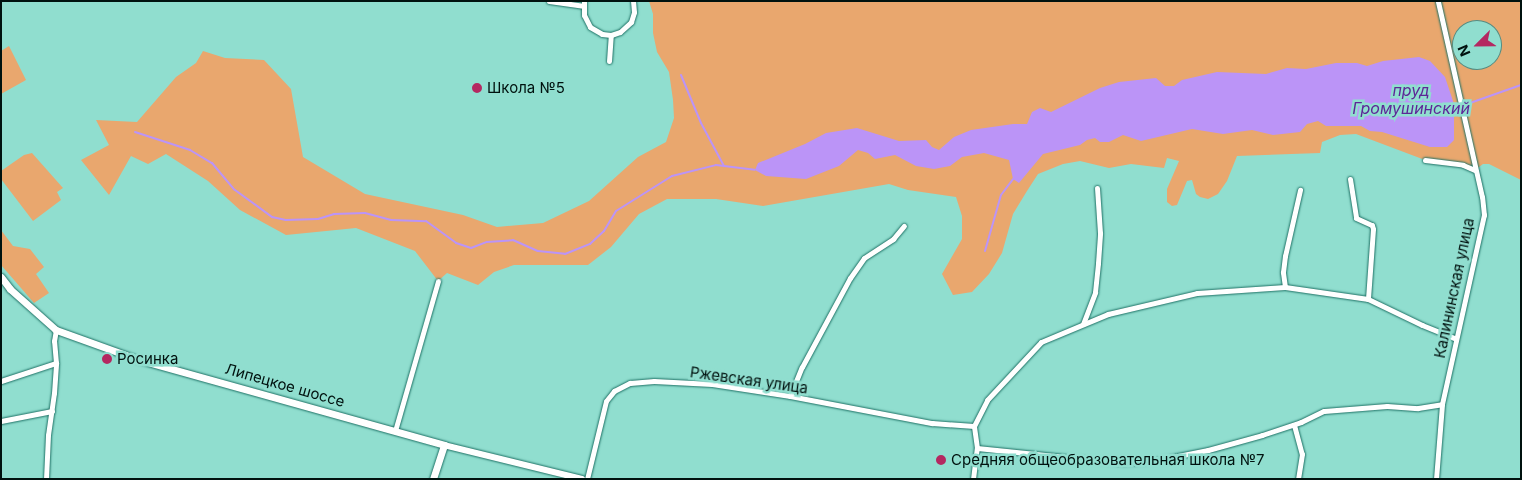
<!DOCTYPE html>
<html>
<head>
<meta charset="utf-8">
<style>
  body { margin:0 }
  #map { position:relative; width:1522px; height:480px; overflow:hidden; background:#90decf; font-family:Inter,sans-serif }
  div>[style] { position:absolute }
  .green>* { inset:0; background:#e9a76e }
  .water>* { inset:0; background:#bb94f7 }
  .stream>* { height:2px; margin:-1px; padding:0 1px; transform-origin:1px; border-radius:1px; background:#bb94f7 }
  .roads { filter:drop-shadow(0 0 1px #1e7165) drop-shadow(0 0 1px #1e7165) }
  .minor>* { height:5px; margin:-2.5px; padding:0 2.5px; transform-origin:2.5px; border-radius:2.5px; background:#fff }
  .tertiary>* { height:5.5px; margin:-2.75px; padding:0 2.75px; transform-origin:2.75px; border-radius:2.75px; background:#fff }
  .secondary>* { height:7px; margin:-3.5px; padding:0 3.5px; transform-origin:3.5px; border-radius:3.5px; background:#fff }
  .dots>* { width:14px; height:14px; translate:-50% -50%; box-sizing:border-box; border:2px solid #90decf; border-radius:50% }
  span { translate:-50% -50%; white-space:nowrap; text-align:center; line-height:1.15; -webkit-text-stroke:5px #90decf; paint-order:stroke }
  .poi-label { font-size:15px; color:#00120f }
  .left { translate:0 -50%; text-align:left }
  .street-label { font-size:15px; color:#00120f }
  .water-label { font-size:16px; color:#5d2697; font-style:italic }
  .frame { position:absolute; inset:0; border:2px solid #00120f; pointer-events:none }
  .north { position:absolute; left:1452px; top:20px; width:50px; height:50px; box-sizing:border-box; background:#90decf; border:1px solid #568c82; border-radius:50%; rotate:247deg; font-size:14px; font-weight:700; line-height:20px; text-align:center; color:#00120f }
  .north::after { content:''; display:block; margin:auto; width:18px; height:22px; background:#b42861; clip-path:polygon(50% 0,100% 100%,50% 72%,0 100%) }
</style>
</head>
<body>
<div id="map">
  <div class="green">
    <i style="clip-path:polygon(evenodd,649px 1px,1521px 1px,1521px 180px,1489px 164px,1483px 164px,1475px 170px,1463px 165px,1425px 160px,1356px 134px,1340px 135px,1322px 142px,1320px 153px,1237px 156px,1227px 181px,1218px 194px,1208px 199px,1200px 197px,1196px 194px,1192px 180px,1187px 181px,1177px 205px,1172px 206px,1167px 202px,1167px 189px,1179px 161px,1167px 158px,1164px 168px,1131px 164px,1109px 168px,1080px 161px,1063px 164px,1038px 174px,1027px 191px,1013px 214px,1002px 253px,989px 274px,972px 292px,953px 295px,942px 274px,962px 239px,962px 216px,956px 197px,908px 190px,889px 184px,763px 206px,716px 199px,667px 199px,639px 214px,611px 247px,588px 265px,514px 265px,494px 272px,478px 285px,447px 273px,438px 281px,415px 251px,356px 228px,286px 235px,240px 210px,208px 181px,166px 154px,148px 164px,131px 156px,109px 195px,81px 160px,109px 145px,96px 120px,137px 122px,176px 77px,196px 63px,203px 51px,225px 58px,264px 60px,291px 89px,303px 157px,365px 194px,463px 215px,497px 227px,543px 223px,589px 201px,638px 157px,666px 142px,674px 118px,673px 100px,669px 72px,657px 52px,653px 33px,653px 14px,649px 1px,1462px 30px,1492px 30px,1492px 60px,1462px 60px,1462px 30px)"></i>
    <i style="clip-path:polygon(9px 46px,26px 80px,1px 94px,1px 51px)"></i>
    <i style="clip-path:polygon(32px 153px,63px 188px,57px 192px,61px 200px,33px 221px,1px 179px,1px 171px,24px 155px)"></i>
    <i style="clip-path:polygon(1px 230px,13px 246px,30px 249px,44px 267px,36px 274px,49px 293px,34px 303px,1px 265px)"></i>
  </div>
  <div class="water">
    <i style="clip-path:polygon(1419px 57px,1430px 61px,1445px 77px,1454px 104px,1454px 140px,1447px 147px,1430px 147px,1382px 132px,1370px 131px,1361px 126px,1326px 126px,1318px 121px,1307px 124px,1300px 132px,1273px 135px,1252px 130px,1223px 134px,1192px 129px,1141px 141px,1123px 135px,1109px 142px,1100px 142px,1095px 138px,1087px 140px,1080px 145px,1043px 154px,1019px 183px,1013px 179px,1009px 160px,984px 153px,962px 157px,950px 166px,934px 169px,916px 166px,895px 155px,875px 159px,868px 153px,858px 150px,839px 166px,806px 179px,766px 176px,755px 170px,758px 163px,805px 144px,826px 133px,857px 128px,899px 141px,926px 140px,932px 147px,939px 150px,954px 137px,971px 130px,1013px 124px,1027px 124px,1032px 112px,1040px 108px,1051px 112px,1100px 88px,1119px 82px,1156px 78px,1165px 86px,1174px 86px,1182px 80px,1217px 72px,1266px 74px,1287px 68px,1306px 69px,1336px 63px,1357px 63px,1367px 66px,1383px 61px)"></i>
  </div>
  <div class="stream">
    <i style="left:681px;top:75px;width:52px;rotate:67.4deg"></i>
    <i style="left:701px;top:123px;width:49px;rotate:61.9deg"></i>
    <i style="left:1454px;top:104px;width:16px;rotate:-4deg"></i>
    <i style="left:1470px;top:103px;width:54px;rotate:-19.4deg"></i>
    <i style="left:135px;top:132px;width:58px;rotate:18.1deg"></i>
    <i style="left:190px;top:150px;width:26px;rotate:31deg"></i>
    <i style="left:212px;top:163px;width:35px;rotate:50deg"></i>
    <i style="left:235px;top:190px;width:46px;rotate:36.1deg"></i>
    <i style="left:272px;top:217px;width:14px;rotate:12deg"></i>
    <i style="left:286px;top:220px;width:32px;rotate:-2deg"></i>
    <i style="left:318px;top:219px;width:17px;rotate:-17deg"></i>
    <i style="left:334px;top:214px;width:31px;rotate:-2deg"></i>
    <i style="left:365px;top:213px;width:27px;rotate:15deg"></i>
    <i style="left:391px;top:220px;width:35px;rotate:2deg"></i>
    <i style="left:426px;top:221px;width:37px;rotate:36deg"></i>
    <i style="left:456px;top:243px;width:16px;rotate:18deg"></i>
    <i style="left:471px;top:248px;width:17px;rotate:-21deg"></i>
    <i style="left:487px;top:242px;width:26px;rotate:-4deg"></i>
    <i style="left:513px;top:240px;width:27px;rotate:24deg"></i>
    <i style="left:538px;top:251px;width:27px;rotate:6deg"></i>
    <i style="left:565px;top:254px;width:27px;rotate:-22deg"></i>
    <i style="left:590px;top:244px;width:19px;rotate:-43deg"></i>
    <i style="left:604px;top:231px;width:23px;rotate:-59deg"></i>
    <i style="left:616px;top:211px;width:66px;rotate:-32deg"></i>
    <i style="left:672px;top:176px;width:45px;rotate:-14deg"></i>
    <i style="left:716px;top:165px;width:39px;rotate:7deg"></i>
    <i style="left:985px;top:251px;width:58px;rotate:-74.1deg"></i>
    <i style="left:1001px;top:195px;width:20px;rotate:-53deg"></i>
  </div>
  <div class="roads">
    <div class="minor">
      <i style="left:549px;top:1px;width:34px;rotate:8deg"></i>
      <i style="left:584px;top:1px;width:14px;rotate:90deg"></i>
      <i style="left:584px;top:15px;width:13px;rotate:63deg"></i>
      <i style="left:590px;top:27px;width:14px;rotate:30deg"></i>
      <i style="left:602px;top:34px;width:9px;rotate:6deg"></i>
      <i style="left:611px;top:35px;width:9px;rotate:-18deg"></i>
      <i style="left:620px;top:32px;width:15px;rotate:-42deg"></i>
      <i style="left:631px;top:22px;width:10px;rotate:-73deg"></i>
      <i style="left:634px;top:12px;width:11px;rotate:-95deg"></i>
      <i style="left:609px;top:61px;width:26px;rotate:-86deg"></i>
      <i style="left:1425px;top:160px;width:38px;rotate:7deg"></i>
      <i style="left:1463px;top:165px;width:13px;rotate:23deg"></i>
      <i style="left:1350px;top:179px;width:39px;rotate:81deg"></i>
      <i style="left:1356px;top:218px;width:17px;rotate:24deg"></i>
      <i style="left:1372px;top:225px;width:4px;rotate:76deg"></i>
      <i style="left:1373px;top:229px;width:70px;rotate:94.1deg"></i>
      <i style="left:1285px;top:287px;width:15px;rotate:-98deg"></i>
      <i style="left:1283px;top:272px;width:16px;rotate:-83deg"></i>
      <i style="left:1285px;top:256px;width:68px;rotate:-77.2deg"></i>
      <i style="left:1083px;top:324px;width:34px;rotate:-69deg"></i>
      <i style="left:1095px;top:292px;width:29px;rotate:-84deg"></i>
      <i style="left:1098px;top:263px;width:30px;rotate:-86deg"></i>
      <i style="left:1100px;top:233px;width:45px;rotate:-93.8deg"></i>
      <i style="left:1px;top:381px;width:58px;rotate:-18.1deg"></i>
      <i style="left:790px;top:396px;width:31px;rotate:-68deg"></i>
      <i style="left:802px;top:367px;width:101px;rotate:-61.7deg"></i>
      <i style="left:850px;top:278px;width:24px;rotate:-55deg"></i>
      <i style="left:864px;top:258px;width:35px;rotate:-33deg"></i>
      <i style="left:893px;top:239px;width:17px;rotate:-50deg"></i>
      <i style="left:1px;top:421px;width:52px;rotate:-11.1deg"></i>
      <i style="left:1294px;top:425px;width:30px;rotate:75deg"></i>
      <i style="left:1302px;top:454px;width:25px;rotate:99deg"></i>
      <i style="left:395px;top:431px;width:156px;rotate:-74deg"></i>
      <i style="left:977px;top:448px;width:147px;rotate:5.9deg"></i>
      <i style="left:1123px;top:463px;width:30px;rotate:-4deg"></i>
      <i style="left:1153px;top:461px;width:56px;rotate:-11.3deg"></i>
      <i style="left:1208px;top:450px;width:56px;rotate:-15.5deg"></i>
      <i style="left:1262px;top:435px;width:41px;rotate:-18.4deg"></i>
      <i style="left:1301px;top:422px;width:25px;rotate:-26deg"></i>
      <i style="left:1324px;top:411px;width:63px;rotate:-4.5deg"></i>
      <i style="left:1387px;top:406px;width:31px;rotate:4deg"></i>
      <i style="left:1418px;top:408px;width:24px;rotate:-9deg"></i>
      <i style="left:46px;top:479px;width:44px;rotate:-87.4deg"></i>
      <i style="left:48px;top:435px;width:42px;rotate:-81.9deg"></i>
      <i style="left:54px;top:393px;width:30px;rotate:-86deg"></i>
      <i style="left:56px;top:363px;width:22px;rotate:-95deg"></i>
      <i style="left:54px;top:341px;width:11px;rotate:-80deg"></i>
      <i style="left:587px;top:479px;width:80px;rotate:-76.3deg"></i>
      <i style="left:606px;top:401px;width:13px;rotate:-51deg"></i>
      <i style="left:614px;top:391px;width:18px;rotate:-27deg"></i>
      <i style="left:630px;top:383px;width:24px;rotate:-5deg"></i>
      <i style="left:654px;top:381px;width:58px;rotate:3deg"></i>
      <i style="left:712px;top:384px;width:79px;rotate:8.7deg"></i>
      <i style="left:790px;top:396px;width:145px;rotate:10.8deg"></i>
      <i style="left:932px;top:423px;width:42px;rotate:4.1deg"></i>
      <i style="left:973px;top:479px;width:31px;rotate:-83deg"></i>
      <i style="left:977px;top:448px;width:22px;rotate:-98deg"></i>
      <i style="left:974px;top:426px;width:29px;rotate:-63deg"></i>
      <i style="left:987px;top:400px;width:79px;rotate:-47deg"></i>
      <i style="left:1041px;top:342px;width:73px;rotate:-22.7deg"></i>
      <i style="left:1108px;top:314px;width:91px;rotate:-13.3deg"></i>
      <i style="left:1197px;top:293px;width:88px;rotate:-3.9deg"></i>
      <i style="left:1285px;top:287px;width:84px;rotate:8.2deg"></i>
      <i style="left:1368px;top:299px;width:60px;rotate:25.7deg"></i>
      <i style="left:1422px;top:325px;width:35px;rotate:22deg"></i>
      <i style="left:1436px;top:479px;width:75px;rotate:-85.4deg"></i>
      <i style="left:1442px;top:404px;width:194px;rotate:-77.5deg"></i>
      <i style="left:1484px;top:215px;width:18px;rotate:-96deg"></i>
      <i style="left:1482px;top:197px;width:201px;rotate:-102.7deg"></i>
    </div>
    <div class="tertiary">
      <i style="left:444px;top:445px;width:142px;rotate:13.8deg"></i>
    </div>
    <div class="secondary">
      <i style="left:1px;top:277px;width:15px;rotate:53deg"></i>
      <i style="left:10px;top:289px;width:62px;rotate:41.7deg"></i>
      <i style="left:56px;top:330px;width:89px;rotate:19.7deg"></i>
      <i style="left:140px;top:360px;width:316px;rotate:15.6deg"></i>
      <i style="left:444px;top:445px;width:36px;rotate:108deg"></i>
    </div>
  </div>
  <div class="dots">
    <i style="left:477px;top:88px;background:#b42861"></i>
    <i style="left:107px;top:359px;background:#b42861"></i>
    <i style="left:941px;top:460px;background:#b42861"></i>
  </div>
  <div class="poi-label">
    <span class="left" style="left:487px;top:88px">Школа №5</span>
    <span class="left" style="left:117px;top:359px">Росинка</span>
    <span class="left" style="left:951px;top:460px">Средняя общеобразовательная школа №7</span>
  </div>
  <div class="street-label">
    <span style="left:1454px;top:288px;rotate:-78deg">Калининская улица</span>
    <span style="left:749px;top:380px;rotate:8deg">Ржевская улица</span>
    <span style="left:285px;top:385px;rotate:16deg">Липецкое шоссе</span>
  </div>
  <div class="water-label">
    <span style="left:1411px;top:99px">пруд<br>Громушинский</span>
  </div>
  <div class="frame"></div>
  <div class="north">N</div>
</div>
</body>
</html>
